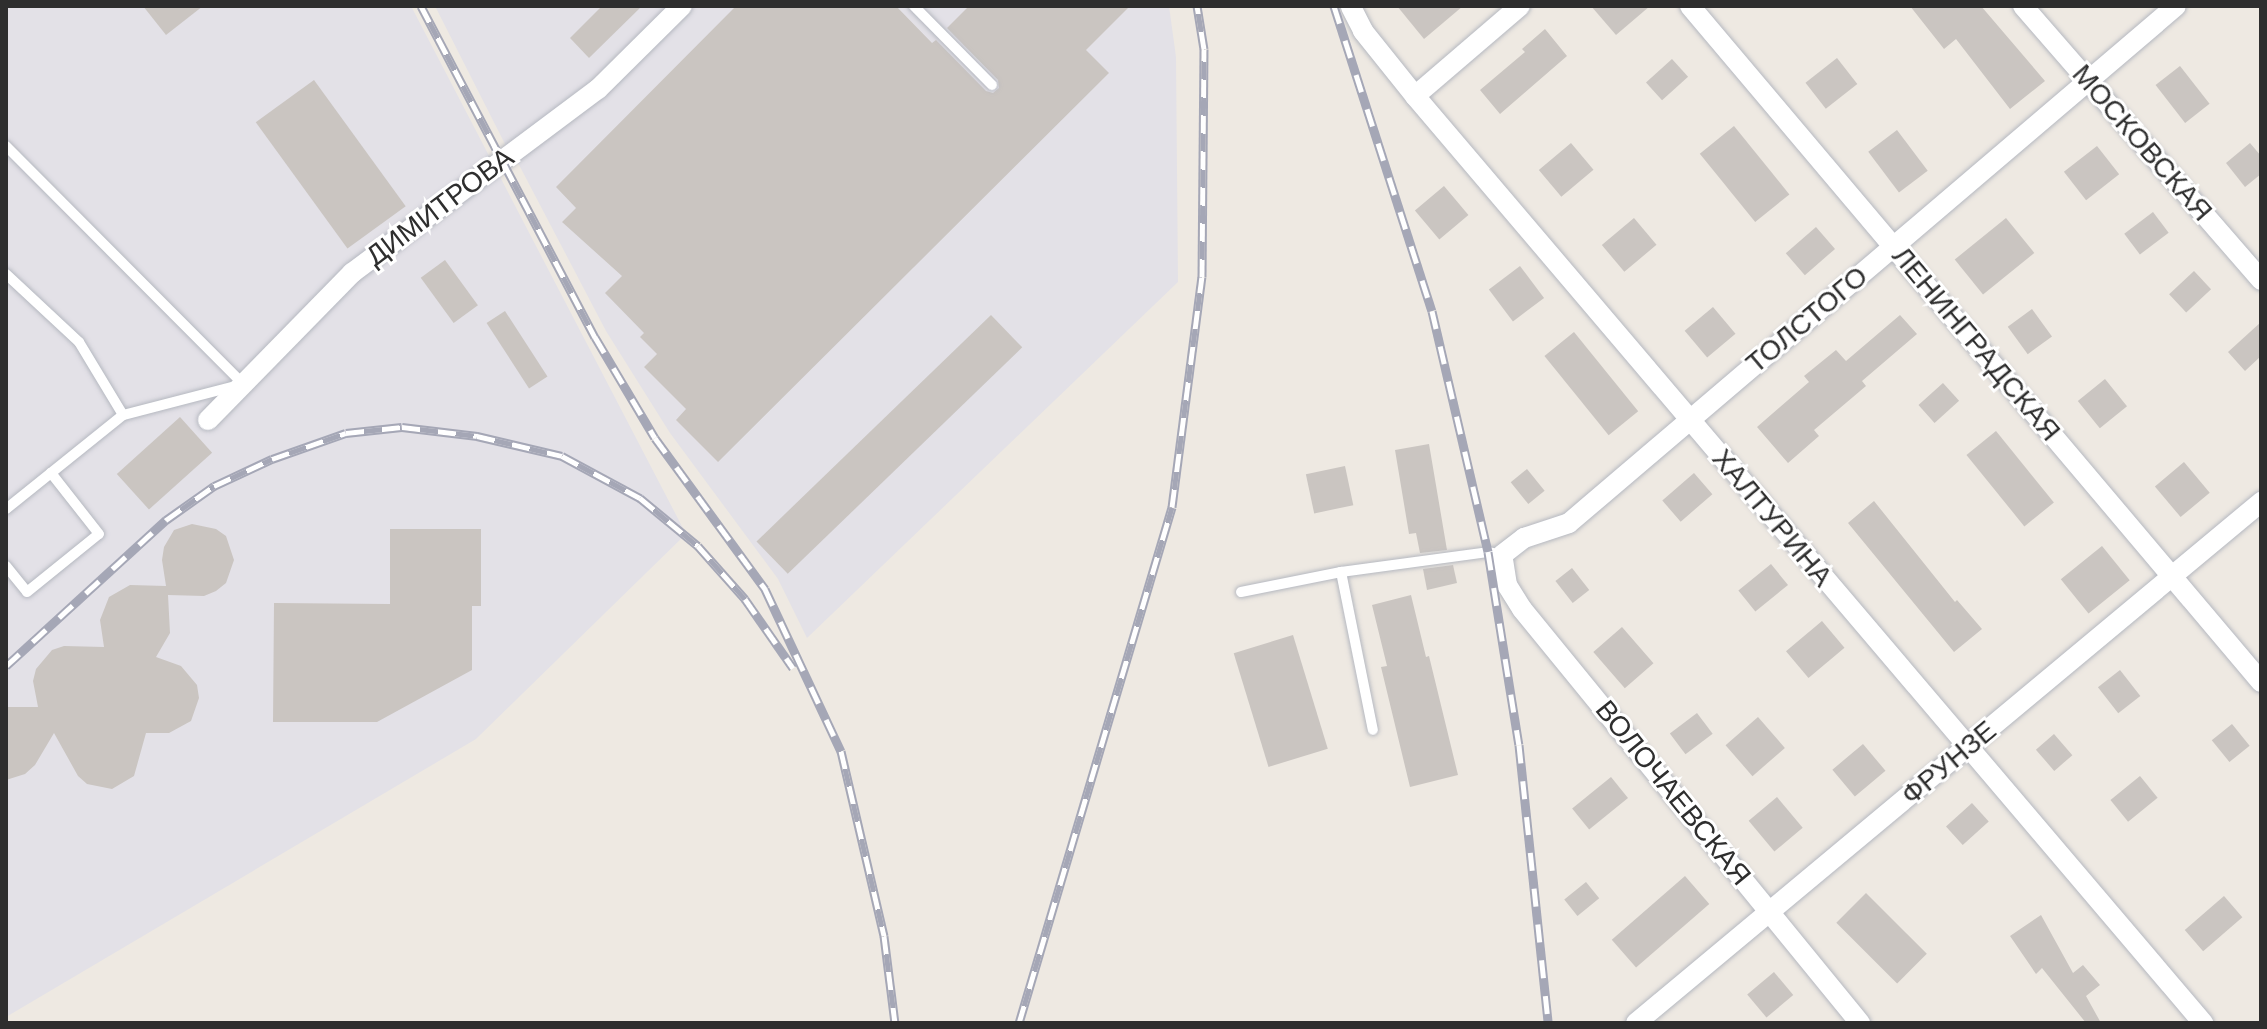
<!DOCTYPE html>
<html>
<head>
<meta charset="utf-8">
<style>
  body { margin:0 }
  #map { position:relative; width:2267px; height:1029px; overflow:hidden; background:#eee9e2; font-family:Helvetica,sans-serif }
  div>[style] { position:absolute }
  .industrial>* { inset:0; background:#e3e1e7 }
  .building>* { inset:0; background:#cac5c1; transform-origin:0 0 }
  .roads { filter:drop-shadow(0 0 2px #b5b8c0) drop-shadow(0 0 2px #b5b8c0) }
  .service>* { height:10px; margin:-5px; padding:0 5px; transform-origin:5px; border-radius:5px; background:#fff }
  .minor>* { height:20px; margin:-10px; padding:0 10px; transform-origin:10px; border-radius:10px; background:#fff }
  .rail>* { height:9px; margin-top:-4.5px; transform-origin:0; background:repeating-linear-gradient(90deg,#fff 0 18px,#a5a7b6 0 36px); box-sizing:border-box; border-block:2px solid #a5a7b6 }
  span { translate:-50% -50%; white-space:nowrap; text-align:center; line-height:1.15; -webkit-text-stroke:6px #fff; paint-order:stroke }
  .street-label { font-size:28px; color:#2e2e2e }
  .frame { position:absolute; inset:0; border:8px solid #2e2e2e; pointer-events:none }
</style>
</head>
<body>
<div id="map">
  <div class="industrial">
    <i style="clip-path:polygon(6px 6px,411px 6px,686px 534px,476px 739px,6px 1017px)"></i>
    <i style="clip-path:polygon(435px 6px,671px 6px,593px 83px,506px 146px)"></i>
    <i style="clip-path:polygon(693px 6px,1169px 6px,1176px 57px,1178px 282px,807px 638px,778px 579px,670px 433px,606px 331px,517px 161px,602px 94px)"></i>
  </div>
  <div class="building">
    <i style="clip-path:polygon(143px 6px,203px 6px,166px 35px)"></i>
    <i style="clip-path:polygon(602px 6px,642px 6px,589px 58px,570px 38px)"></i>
    <i style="clip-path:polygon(736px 6px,896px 6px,932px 43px,936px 40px,986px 91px,993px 93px,999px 88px,998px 80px,947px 28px,969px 6px,1130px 6px,1086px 50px,1109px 73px,718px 462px,676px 420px,686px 409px,644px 367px,657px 354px,640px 337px,644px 333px,605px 293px,622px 276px,562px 222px,576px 208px,556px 187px)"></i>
    <i style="clip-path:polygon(1397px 6px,1463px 6px,1424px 39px)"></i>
    <i style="clip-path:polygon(1591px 6px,1650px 6px,1616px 35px)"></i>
    <i style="clip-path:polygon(1910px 6px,1981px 6px,2045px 81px,2010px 109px,1956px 39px,1944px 49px)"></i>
    <i style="clip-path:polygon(1545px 29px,1567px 56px,1500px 114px,1480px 90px,1525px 52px,1522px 49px)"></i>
    <i style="left:1837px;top:58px;width:33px;height:40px;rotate:52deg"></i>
    <i style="left:1672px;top:59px;width:24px;height:35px;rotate:48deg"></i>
    <i style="left:2180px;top:66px;width:48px;height:31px;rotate:52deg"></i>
    <i style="left:314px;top:80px;width:156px;height:72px;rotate:54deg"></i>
    <i style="left:1734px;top:126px;width:88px;height:44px;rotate:51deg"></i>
    <i style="left:1897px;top:130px;width:51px;height:36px;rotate:53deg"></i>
    <i style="left:1571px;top:143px;width:35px;height:42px;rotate:50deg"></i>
    <i style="clip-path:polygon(2250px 143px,2261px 156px,2261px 174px,2245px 187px,2226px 163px)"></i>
    <i style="left:2097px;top:146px;width:36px;height:42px;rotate:52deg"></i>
    <i style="left:1444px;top:186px;width:38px;height:38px;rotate:50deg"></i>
    <i style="left:2153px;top:212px;width:26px;height:36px;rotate:53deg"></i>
    <i style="left:1634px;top:218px;width:35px;height:42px;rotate:50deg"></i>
    <i style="left:2006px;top:218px;width:45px;height:66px;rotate:51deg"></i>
    <i style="left:1816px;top:227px;width:29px;height:40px;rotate:49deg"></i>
    <i style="left:445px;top:260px;width:56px;height:30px;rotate:54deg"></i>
    <i style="left:1520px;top:266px;width:40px;height:39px;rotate:53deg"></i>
    <i style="left:2194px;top:271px;width:25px;height:34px;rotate:47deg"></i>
    <i style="left:1713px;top:307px;width:35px;height:37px;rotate:50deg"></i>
    <i style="left:2032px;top:309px;width:34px;height:30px;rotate:54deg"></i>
    <i style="left:505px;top:311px;width:78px;height:22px;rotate:57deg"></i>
    <i style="left:991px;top:315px;width:45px;height:326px;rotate:46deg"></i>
    <i style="clip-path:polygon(1900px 315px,1917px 334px,1862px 381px,1866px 386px,1814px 430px,1819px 436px,1788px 463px,1757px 427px,1809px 382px,1804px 376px,1836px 350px,1846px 361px)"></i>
    <i style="clip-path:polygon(2261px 322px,2261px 356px,2245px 371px,2228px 352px)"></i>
    <i style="left:1574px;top:332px;width:102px;height:38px;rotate:51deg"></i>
    <i style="left:2105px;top:379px;width:35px;height:35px;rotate:51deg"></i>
    <i style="left:1943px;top:383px;width:24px;height:33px;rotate:48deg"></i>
    <i style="left:180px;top:417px;width:48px;height:85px;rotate:48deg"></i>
    <i style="left:1996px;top:431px;width:92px;height:38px;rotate:51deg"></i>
    <i style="clip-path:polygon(1429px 444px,1447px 550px,1420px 553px,1416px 533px,1409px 534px,1395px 450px)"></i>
    <i style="left:2184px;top:462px;width:40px;height:38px;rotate:50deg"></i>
    <i style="left:1345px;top:466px;width:40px;height:40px;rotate:78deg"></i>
    <i style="left:1527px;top:469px;width:28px;height:21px;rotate:51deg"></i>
    <i style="left:1694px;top:473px;width:28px;height:42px;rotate:49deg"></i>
    <i style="clip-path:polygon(1874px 501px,1955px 602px,1957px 600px,1982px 629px,1954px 652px,1848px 523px)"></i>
    <i style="clip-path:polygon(192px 524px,216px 529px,226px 536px,234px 560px,226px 583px,216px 591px,204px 596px,168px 595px,170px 633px,156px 657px,181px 666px,197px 685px,199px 698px,191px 721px,169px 733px,146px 733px,134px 776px,112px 789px,87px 784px,78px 776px,54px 733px,35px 765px,25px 774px,6px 780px,6px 707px,38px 707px,33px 681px,36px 669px,52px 650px,64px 646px,104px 647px,100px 620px,109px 597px,130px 585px,166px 586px,162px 560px,164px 547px,174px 530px)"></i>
    <i style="clip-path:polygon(390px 529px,481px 529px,481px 606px,472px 606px,472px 670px,377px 722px,273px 722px,274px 603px,390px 604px)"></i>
    <i style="left:2102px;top:546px;width:44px;height:53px;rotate:51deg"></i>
    <i style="left:1771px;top:564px;width:27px;height:42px;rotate:51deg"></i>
    <i style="clip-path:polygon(1453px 565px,1457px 583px,1427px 590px,1423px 569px)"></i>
    <i style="left:1572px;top:568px;width:28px;height:21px;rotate:52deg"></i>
    <i style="clip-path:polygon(1411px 595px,1426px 657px,1429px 656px,1458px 775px,1410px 787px,1381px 667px,1387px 666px,1372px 605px)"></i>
    <i style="left:1822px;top:621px;width:35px;height:47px;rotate:50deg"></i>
    <i style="left:1622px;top:627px;width:48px;height:38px;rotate:49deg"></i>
    <i style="left:1293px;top:635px;width:119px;height:62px;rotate:73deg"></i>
    <i style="left:2120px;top:670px;width:33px;height:28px;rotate:52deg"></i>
    <i style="left:1697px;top:713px;width:26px;height:34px;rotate:53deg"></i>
    <i style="left:1758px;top:717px;width:41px;height:43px;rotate:49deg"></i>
    <i style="left:2232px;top:724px;width:28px;height:26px;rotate:51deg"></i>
    <i style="left:2054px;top:734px;width:28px;height:24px;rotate:49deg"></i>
    <i style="left:1863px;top:744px;width:35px;height:40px;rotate:50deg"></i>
    <i style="left:2140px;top:776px;width:28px;height:38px;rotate:51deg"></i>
    <i style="left:1611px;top:777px;width:27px;height:50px;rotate:51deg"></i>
    <i style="left:1777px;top:797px;width:40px;height:37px;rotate:50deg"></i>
    <i style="left:1972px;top:803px;width:25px;height:35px;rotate:48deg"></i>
    <i style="left:1685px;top:876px;width:37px;height:97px;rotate:49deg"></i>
    <i style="left:1586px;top:882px;width:21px;height:28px;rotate:51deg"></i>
    <i style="left:1866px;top:893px;width:86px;height:42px;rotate:45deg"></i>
    <i style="left:2224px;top:896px;width:28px;height:52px;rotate:49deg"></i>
    <i style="clip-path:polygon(2041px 915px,2073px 973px,2083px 965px,2100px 985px,2086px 996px,2101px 1023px,2086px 1023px,2042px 968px,2036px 974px,2010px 936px)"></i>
    <i style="left:1774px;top:972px;width:30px;height:35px;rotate:50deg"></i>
  </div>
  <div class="roads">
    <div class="service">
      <i style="left:914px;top:6px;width:111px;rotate:45.4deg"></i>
      <i style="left:6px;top:146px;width:336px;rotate:45.1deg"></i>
      <i style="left:243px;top:384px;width:124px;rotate:165.5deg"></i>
      <i style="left:123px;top:415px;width:150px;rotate:141.2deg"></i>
      <i style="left:6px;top:274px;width:100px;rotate:43deg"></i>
      <i style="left:79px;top:342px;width:85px;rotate:58.9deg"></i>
      <i style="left:6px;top:566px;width:33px;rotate:51deg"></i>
      <i style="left:27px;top:592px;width:92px;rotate:-38.9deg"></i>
      <i style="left:99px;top:534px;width:78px;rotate:-128.2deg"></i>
      <i style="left:1341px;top:572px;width:161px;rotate:78.6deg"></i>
      <i style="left:1241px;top:592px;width:102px;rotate:-11.3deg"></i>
      <i style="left:1341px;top:572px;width:148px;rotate:-7.7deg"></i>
      <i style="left:1488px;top:552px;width:14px;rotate:12deg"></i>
    </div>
    <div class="minor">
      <i style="left:1690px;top:6px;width:885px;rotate:49.81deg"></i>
      <i style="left:2023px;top:6px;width:363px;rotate:49deg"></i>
      <i style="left:1351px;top:7px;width:27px;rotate:63deg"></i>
      <i style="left:1363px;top:31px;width:83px;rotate:51.3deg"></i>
      <i style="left:1415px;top:96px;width:1217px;rotate:49.63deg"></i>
      <i style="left:1415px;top:96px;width:138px;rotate:-40.6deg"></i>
      <i style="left:208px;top:420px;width:206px;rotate:-45.6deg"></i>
      <i style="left:352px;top:273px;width:307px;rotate:-36.8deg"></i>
      <i style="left:598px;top:89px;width:118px;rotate:-44.7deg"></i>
      <i style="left:1636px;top:1023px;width:814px;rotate:-39.81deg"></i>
      <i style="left:1860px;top:1023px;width:534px;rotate:-129.23deg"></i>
      <i style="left:1522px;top:609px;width:28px;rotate:-122deg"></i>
      <i style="left:1507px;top:585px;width:30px;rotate:-99deg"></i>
      <i style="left:1502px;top:555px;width:28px;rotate:-38deg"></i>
      <i style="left:1524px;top:538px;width:47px;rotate:-18.4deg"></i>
      <i style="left:1569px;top:523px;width:797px;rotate:-40.42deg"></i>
    </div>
  </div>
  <div class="rail">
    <i style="left:421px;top:6px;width:374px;rotate:62.3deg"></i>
    <i style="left:595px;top:337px;width:117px;rotate:59.3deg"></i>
    <i style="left:655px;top:438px;width:187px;rotate:53.9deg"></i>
    <i style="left:765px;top:589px;width:179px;rotate:64.9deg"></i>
    <i style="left:841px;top:751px;width:190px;rotate:76.9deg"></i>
    <i style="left:884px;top:936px;width:88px;rotate:82.8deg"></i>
    <i style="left:1334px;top:6px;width:320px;rotate:72.2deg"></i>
    <i style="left:1432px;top:311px;width:247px;rotate:76.9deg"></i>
    <i style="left:1488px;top:552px;width:195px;rotate:80.9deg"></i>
    <i style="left:1519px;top:745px;width:280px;rotate:84deg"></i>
    <i style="left:6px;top:666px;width:217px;rotate:-42.4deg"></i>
    <i style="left:166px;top:520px;width:59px;rotate:-35.3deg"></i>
    <i style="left:214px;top:486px;width:64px;rotate:-25deg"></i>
    <i style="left:272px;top:459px;width:78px;rotate:-19.4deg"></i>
    <i style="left:346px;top:433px;width:56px;rotate:-6.1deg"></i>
    <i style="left:402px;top:427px;width:76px;rotate:6.8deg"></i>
    <i style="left:477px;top:436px;width:87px;rotate:13.2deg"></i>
    <i style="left:562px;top:456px;width:89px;rotate:28.3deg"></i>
    <i style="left:640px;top:498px;width:75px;rotate:39.6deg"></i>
    <i style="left:698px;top:546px;width:71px;rotate:48.4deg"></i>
    <i style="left:745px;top:599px;width:84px;rotate:55.2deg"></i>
    <i style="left:1019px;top:1023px;width:538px;rotate:-73.48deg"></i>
    <i style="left:1172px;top:507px;width:232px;rotate:-82.6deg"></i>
    <i style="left:1202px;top:277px;width:228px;rotate:-89.5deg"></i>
    <i style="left:1204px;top:49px;width:44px;rotate:-99.2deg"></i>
  </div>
  <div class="street-label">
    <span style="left:2142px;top:143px;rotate:49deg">МОСКОВСКАЯ</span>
    <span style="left:440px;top:207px;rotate:-37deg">ДИМИТРОВА</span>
    <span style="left:1807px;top:320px;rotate:-40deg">ТОЛСТОГО</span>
    <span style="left:1976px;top:344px;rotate:50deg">ЛЕНИНГРАДСКАЯ</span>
    <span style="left:1772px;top:518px;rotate:50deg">ХАЛТУРИНА</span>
    <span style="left:1949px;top:763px;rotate:-40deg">ФРУНЗЕ</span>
    <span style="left:1673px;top:793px;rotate:51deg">ВОЛОЧАЕВСКАЯ</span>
  </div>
  <div class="frame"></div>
</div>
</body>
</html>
